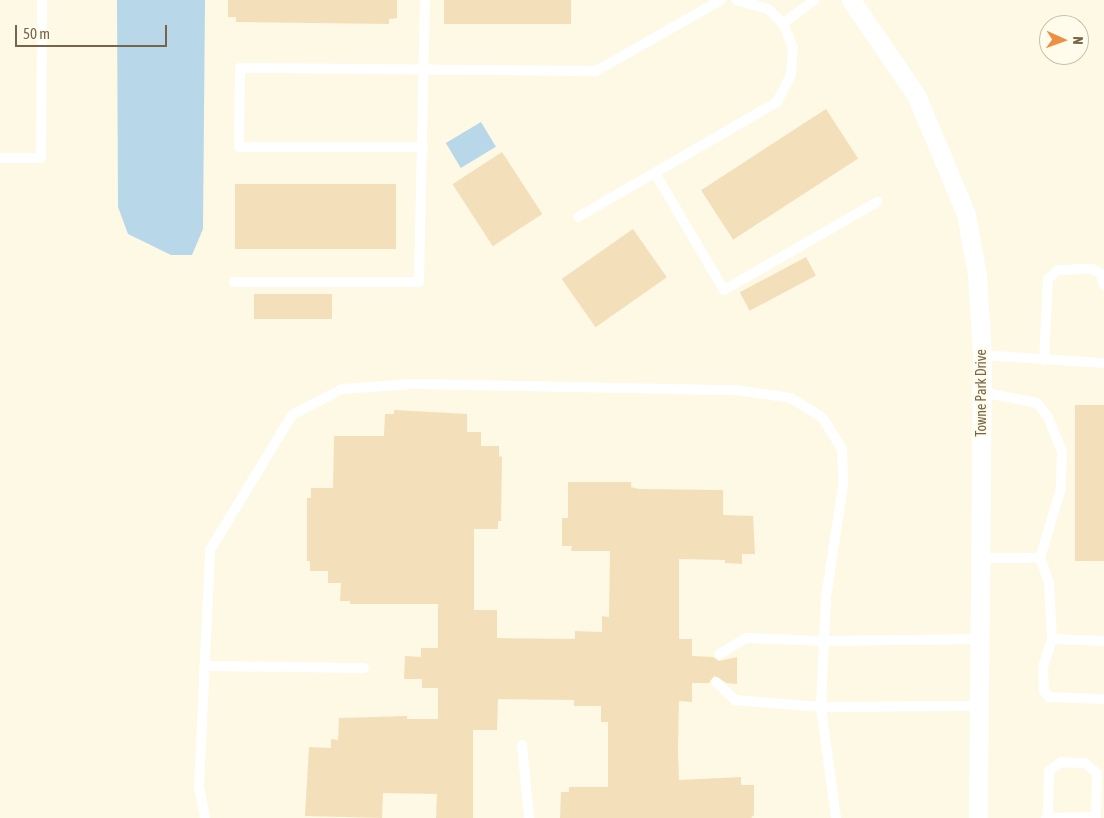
<!DOCTYPE html>
<html>
<head>
<meta charset="utf-8">
<style>
  body { margin:0 }
  #map { position:relative; width:1104px; height:818px; overflow:hidden; background:#fdf9e5; font-family:"Asap Condensed",sans-serif }
  div>[style] { position:absolute }
  .water>* { inset:0; background:#b8d7e8; transform-origin:0 0 }
  .building>* { inset:0; background:#f4dfbb; transform-origin:0 0 }
  .lane>* { height:10px; margin:-5px; padding:0 5px; transform-origin:5px; border-radius:5px; background:#fff }
  .street>* { height:19px; margin:-9.5px; padding:0 9.5px; transform-origin:9.5px; border-radius:9.5px; background:#fff }
  span { translate:-50% -50%; white-space:nowrap; text-align:center; line-height:1.15; -webkit-text-stroke:4.5px #fffcec; paint-order:stroke }
  .street-label { font-size:14px; color:#786448 }
  .north { position:absolute; left:1039px; top:15px; width:50px; height:50px; box-sizing:border-box; background:#fffcec; border:1px solid #c9bfaa; border-radius:50%; rotate:92deg; font-size:14px; font-weight:700; line-height:20px; text-align:center; color:#786448 }
  .north::after { content:''; display:block; margin:auto; width:18px; height:22px; background:#ee8f44; clip-path:polygon(50% 0,100% 100%,50% 72%,0 100%) }
  .scale { position:absolute; left:15px; top:25px; width:152px; height:22px; box-sizing:border-box; border:2px solid #786448; border-top:0; padding-left:6px; font-size:15px; line-height:18px; white-space:nowrap; color:#786448; -webkit-text-stroke:4px #fffcec; paint-order:stroke }
</style>
</head>
<body>
<div id="map">
  <div class="water">
    <i style="clip-path:polygon(117px 0,205px 0,203px 229px,192px 255px,171px 255px,128px 234px,118px 207px)"></i>
    <i style="left:481px;top:122px;width:29px;height:41px;rotate:59deg"></i>
  </div>
  <div class="building">
    <i style="clip-path:polygon(228px 0,397px 0,397px 18px,389px 19px,389px 24px,236px 22px,236px 17px,228px 17px)"></i>
    <i style="left:444px;top:0;width:127px;height:24px"></i>
    <i style="left:826px;top:109px;width:59px;height:149px;rotate:57deg"></i>
    <i style="left:502px;top:152px;width:74px;height:59px;rotate:57deg"></i>
    <i style="left:235px;top:184px;width:161px;height:65px"></i>
    <i style="left:633px;top:229px;width:59px;height:87px;rotate:55deg"></i>
    <i style="left:806px;top:257px;width:21px;height:75px;rotate:62deg"></i>
    <i style="left:332px;top:294px;width:25px;height:78px;rotate:90deg"></i>
    <i style="left:1075px;top:405px;width:29px;height:156px"></i>
    <i style="clip-path:polygon(394px 410px,467px 414px,467px 432px,481px 432px,481px 446px,499px 446px,499px 456px,502px 457px,501px 521px,498px 521px,498px 529px,474px 529px,474px 610px,497px 610px,497px 638px,575px 639px,575px 631px,602px 632px,602px 616px,609px 617px,610px 551px,571px 551px,572px 546px,562px 546px,562px 518px,568px 518px,568px 482px,631px 482px,631px 487px,639px 489px,723px 490px,723px 515px,753px 516px,755px 554px,742px 554px,742px 564px,725px 563px,725px 560px,679px 559px,679px 639px,692px 639px,692px 656px,713px 657px,719px 661px,737px 657px,737px 684px,727px 683px,714px 676px,709px 683px,692px 683px,692px 702px,679px 701px,678px 749px,679px 780px,741px 777px,741px 785px,754px 785px,754px 815px,751px 818px,560px 818px,561px 792px,569px 792px,569px 787px,608px 787px,608px 722px,601px 722px,601px 706px,574px 706px,574px 700px,498px 699px,497px 730px,473px 730px,473px 818px,436px 818px,437px 794px,383px 793px,382px 818px,305px 816px,309px 747px,331px 748px,331px 739px,338px 740px,339px 718px,407px 716px,407px 719px,438px 719px,438px 688px,422px 688px,422px 679px,404px 679px,405px 656px,421px 657px,421px 648px,438px 648px,438px 604px,350px 604px,350px 601px,340px 601px,341px 583px,328px 583px,328px 571px,310px 571px,310px 561px,307px 561px,307px 498px,311px 498px,311px 488px,333px 488px,334px 436px,384px 436px,385px 414px,394px 414px)"></i>
  </div>
  <div class="lane">
    <i style="left:783px;top:23px;width:39px;rotate:-36deg"></i>
    <i style="left:423px;top:147px;width:184px;rotate:180deg"></i>
    <i style="left:239px;top:147px;width:79px;rotate:-89.3deg"></i>
    <i style="left:240px;top:68px;width:356px;rotate:0.5deg"></i>
    <i style="left:596px;top:71px;width:144px;rotate:-29.6deg"></i>
    <i style="left:0;top:158px;width:41px"></i>
    <i style="left:41px;top:158px;width:158px;rotate:-89.6deg"></i>
    <i style="left:655px;top:173px;width:136px;rotate:59.5deg"></i>
    <i style="left:724px;top:290px;width:177px;rotate:-29.9deg"></i>
    <i style="left:578px;top:217px;width:230px;rotate:-30deg"></i>
    <i style="left:777px;top:102px;width:30px;rotate:-63deg"></i>
    <i style="left:791px;top:75px;width:27px;rotate:-86deg"></i>
    <i style="left:793px;top:48px;width:27px;rotate:-112deg"></i>
    <i style="left:783px;top:23px;width:21px;rotate:-137deg"></i>
    <i style="left:768px;top:9px;width:33px;rotate:-164deg"></i>
    <i style="left:234px;top:282px;width:185px"></i>
    <i style="left:419px;top:282px;width:282px;rotate:-88.8deg"></i>
    <i style="left:982px;top:355px;width:122px;rotate:3.8deg"></i>
    <i style="left:1044px;top:360px;width:81px;rotate:-87.2deg"></i>
    <i style="left:1048px;top:279px;width:13px;rotate:-42deg"></i>
    <i style="left:1058px;top:270px;width:34px;rotate:-2deg"></i>
    <i style="left:1092px;top:269px;width:9px;rotate:27deg"></i>
    <i style="left:1100px;top:273px;width:13px;rotate:72deg"></i>
    <i style="left:981px;top:392px;width:57px;rotate:11.1deg"></i>
    <i style="left:1037px;top:403px;width:18px;rotate:52deg"></i>
    <i style="left:1048px;top:417px;width:37px;rotate:68deg"></i>
    <i style="left:1062px;top:451px;width:37px;rotate:92deg"></i>
    <i style="left:1061px;top:488px;width:73px;rotate:106.7deg"></i>
    <i style="left:1040px;top:558px;width:27px;rotate:70deg"></i>
    <i style="left:1049px;top:583px;width:56px;rotate:86.9deg"></i>
    <i style="left:1052px;top:639px;width:28px;rotate:108deg"></i>
    <i style="left:1043px;top:666px;width:25px;rotate:88deg"></i>
    <i style="left:1044px;top:691px;width:8px;rotate:50deg"></i>
    <i style="left:1049px;top:697px;width:55px;rotate:2.1deg"></i>
    <i style="left:980px;top:558px;width:60px"></i>
    <i style="left:1052px;top:639px;width:52px;rotate:2.2deg"></i>
    <i style="left:204px;top:666px;width:160px;rotate:0.7deg"></i>
    <i style="left:716px;top:682px;width:26px;rotate:43deg"></i>
    <i style="left:735px;top:700px;width:86px;rotate:4.7deg"></i>
    <i style="left:821px;top:707px;width:66px;rotate:-87.4deg"></i>
    <i style="left:824px;top:641px;width:78px;rotate:-177.8deg"></i>
    <i style="left:746px;top:638px;width:31px;rotate:149deg"></i>
    <i style="left:522px;top:745px;width:73px;rotate:84.5deg"></i>
    <i style="left:205px;top:818px;width:32px;rotate:-101deg"></i>
    <i style="left:199px;top:787px;width:237px;rotate:-87.3deg"></i>
    <i style="left:210px;top:550px;width:158px;rotate:-58.7deg"></i>
    <i style="left:292px;top:415px;width:56px;rotate:-27.5deg"></i>
    <i style="left:342px;top:389px;width:71px;rotate:-4deg"></i>
    <i style="left:413px;top:384px;width:323px;rotate:1.1deg"></i>
    <i style="left:736px;top:390px;width:56px;rotate:8.3deg"></i>
    <i style="left:791px;top:398px;width:36px;rotate:32deg"></i>
    <i style="left:822px;top:417px;width:38px;rotate:58deg"></i>
    <i style="left:842px;top:449px;width:36px;rotate:88deg"></i>
    <i style="left:843px;top:485px;width:114px;rotate:98.6deg"></i>
    <i style="left:826px;top:598px;width:43px;rotate:92.7deg"></i>
    <i style="left:824px;top:641px;width:155px;rotate:-0.7deg"></i>
    <i style="left:836px;top:818px;width:112px;rotate:-97.7deg"></i>
    <i style="left:821px;top:707px;width:158px;rotate:-0.4deg"></i>
    <i style="left:1046px;top:818px;width:50px;rotate:-1.1deg"></i>
    <i style="left:1096px;top:817px;width:44px;rotate:-88.7deg"></i>
    <i style="left:1097px;top:773px;width:16px;rotate:-140deg"></i>
    <i style="left:1085px;top:763px;width:24px;rotate:-178deg"></i>
    <i style="left:1061px;top:762px;width:15px;rotate:143deg"></i>
    <i style="left:1049px;top:771px;width:45px;rotate:91.3deg"></i>
  </div>
  <div class="street">
    <i style="left:851px;top:0;width:115px;rotate:55.6deg"></i>
    <i style="left:916px;top:95px;width:129px;rotate:67.2deg"></i>
    <i style="left:966px;top:214px;width:62px;rotate:79.8deg"></i>
    <i style="left:977px;top:275px;width:80px;rotate:86.4deg"></i>
    <i style="left:982px;top:355px;width:463px;rotate:90.5deg"></i>
  </div>
  <div class="street-label">
    <span style="left:981px;top:393px;rotate:-90deg">Towne Park Drive</span>
  </div>
  <div class="north">N</div>
  <div class="scale">50 m</div>
</div>
</body>
</html>
